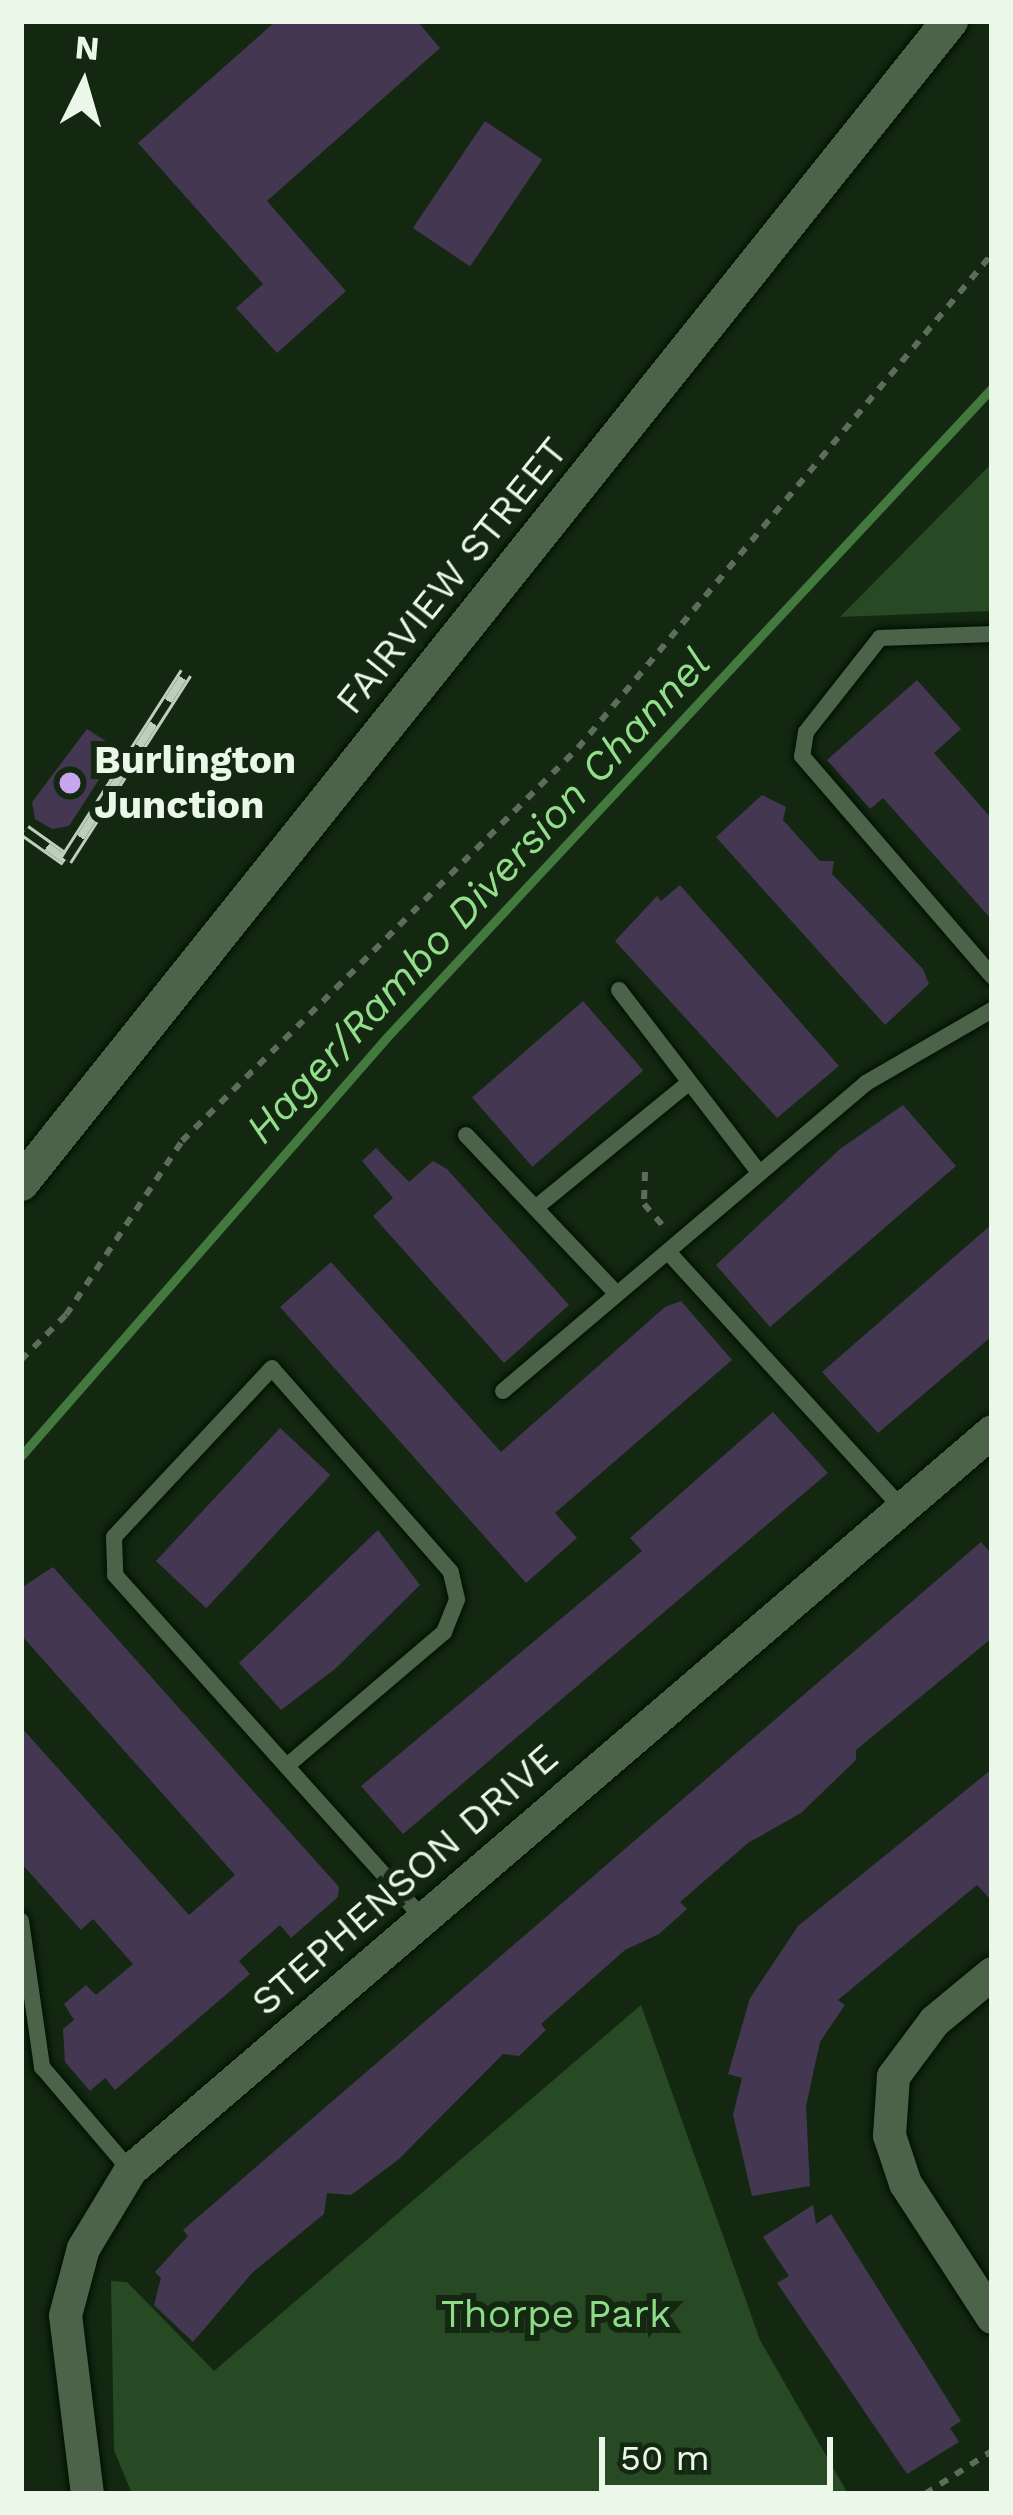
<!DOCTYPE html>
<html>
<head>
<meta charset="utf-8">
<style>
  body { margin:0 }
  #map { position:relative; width:1013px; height:2515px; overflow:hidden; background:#132711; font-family:"Work Sans",sans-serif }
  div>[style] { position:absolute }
  .green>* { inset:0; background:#274a25 }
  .stream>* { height:9px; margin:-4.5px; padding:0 4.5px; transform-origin:4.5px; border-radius:4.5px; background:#43793f }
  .building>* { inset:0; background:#443752; transform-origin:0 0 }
  .path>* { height:6px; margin-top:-3px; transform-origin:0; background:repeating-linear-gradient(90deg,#5c6d5a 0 9px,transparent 0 18px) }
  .roads { filter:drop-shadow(0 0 3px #011000) drop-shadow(0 0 3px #011000) }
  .lane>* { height:16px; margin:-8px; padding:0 8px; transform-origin:8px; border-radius:8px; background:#4c634a }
  .street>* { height:33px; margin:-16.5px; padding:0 16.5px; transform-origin:16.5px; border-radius:16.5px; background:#4c634a }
  .secondary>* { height:36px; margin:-18px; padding:0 18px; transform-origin:18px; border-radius:18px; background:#4c634a }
  .rail>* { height:14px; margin-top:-7px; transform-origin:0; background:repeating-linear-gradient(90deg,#132711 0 27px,#c0cebe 0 54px); box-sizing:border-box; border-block:3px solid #c0cebe }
  .dots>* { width:33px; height:33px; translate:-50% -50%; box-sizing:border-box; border:6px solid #132711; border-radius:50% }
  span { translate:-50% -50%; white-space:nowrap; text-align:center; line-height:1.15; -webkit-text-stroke:12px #132711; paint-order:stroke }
  .street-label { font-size:39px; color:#ebf8e9 }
  .poi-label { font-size:39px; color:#ebf8e9; font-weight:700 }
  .left { translate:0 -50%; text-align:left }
  .park-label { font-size:39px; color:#90db89 }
  .water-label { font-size:42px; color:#93de8c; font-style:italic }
  .frame { position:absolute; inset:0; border:24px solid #ebf8e9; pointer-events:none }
  .north { position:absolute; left:24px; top:24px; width:120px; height:120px; -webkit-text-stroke:9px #132711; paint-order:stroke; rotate:5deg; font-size:33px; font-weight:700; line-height:48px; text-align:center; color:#ebf8e9 }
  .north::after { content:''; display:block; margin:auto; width:42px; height:54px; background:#ebf8e9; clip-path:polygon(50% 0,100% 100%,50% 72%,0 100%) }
  .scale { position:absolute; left:599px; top:2437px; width:234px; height:54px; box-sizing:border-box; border:6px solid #ebf8e9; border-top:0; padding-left:15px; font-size:36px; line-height:42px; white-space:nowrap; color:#ebf8e9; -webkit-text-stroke:9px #132711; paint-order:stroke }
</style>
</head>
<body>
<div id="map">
  <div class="green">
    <i style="clip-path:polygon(992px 463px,992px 611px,839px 617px,840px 617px)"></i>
    <i style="clip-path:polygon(641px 2005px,760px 2340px,848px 2494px,132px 2494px,114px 2450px,111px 2281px,127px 2282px,214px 2371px)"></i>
  </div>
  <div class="stream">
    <i style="left:21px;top:1456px;width:556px;rotate:-48.86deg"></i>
    <i style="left:387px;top:1037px;width:887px;rotate:-47.01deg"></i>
  </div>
  <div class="building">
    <i style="clip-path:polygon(276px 21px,417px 21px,440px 48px,267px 201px,346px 291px,277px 353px,236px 308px,263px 284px,138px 143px)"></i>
    <i style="left:485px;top:121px;width:69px;height:129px;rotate:34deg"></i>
    <i style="clip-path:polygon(917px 680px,961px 729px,934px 753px,992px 819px,992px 920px,883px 798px,870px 809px,827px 760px)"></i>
    <i style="clip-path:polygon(87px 729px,112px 745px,103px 760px,109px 764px,69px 826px,52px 829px,35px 819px,32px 802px)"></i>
    <i style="clip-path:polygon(762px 795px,786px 807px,783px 820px,820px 861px,834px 861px,832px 874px,923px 969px,929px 984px,885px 1025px,716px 837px)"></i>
    <i style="clip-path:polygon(680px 885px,839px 1066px,777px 1118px,615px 941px,657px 896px,661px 901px)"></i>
    <i style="left:583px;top:1001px;width:92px;height:147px;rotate:49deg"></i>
    <i style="clip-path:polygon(903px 1105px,956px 1166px,770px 1327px,716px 1265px,840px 1149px)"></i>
    <i style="clip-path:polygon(376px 1148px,409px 1182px,433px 1161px,447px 1169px,569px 1305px,504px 1363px,373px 1216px,393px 1198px,362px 1161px)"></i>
    <i style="clip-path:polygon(992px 1224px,992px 1336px,878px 1433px,822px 1372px)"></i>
    <i style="clip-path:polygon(331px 1262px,501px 1452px,665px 1307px,681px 1301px,732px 1360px,555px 1513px,577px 1538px,526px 1583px,280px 1307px)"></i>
    <i style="clip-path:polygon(773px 1412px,828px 1473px,403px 1834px,361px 1786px,642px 1551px,630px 1538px)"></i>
    <i style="left:280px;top:1428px;width:69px;height:182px;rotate:43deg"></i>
    <i style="clip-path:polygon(378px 1530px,420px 1585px,335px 1669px,281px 1710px,239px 1663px)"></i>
    <i style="clip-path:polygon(981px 1542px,992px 1554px,992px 1638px,856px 1750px,856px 1760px,801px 1813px,748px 1843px,680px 1902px,687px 1909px,659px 1934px,625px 1950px,541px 2024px,546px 2030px,519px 2056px,503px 2054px,399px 2159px,351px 2195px,327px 2193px,324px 2214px,252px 2273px,193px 2342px,154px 2305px,161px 2278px,155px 2272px,188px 2236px,183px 2230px)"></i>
    <i style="clip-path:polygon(53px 1567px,339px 1887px,338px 1897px,291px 1938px,280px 1925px,239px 1961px,250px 1974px,115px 2090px,105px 2078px,90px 2091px,65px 2062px,63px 2029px,74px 2020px,64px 2004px,86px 1985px,96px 1995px,133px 1964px,93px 1919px,81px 1930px,21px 1863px,21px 1727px,189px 1915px,235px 1875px,21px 1635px,21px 1588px)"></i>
    <i style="clip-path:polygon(992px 1769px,992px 1901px,977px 1885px,838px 2000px,845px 2005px,820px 2042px,806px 2106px,810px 2186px,752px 2196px,733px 2115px,742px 2078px,728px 2074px,750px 1998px,798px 1926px)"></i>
    <i style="clip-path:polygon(813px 2205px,816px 2224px,831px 2214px,961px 2421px,950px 2428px,959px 2442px,907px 2474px,777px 2283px,789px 2276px,763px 2237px)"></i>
  </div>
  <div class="path">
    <i style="left:645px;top:1172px;width:32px;rotate:92deg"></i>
    <i style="left:644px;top:1204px;width:30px;rotate:49deg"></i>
    <i style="left:21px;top:1360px;width:64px;rotate:-45deg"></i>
    <i style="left:66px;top:1315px;width:209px;rotate:-56.3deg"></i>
    <i style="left:182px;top:1141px;width:558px;rotate:-44.78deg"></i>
    <i style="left:578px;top:748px;width:645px;rotate:-50.04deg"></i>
    <i style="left:925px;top:2494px;width:80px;rotate:-32.7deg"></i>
  </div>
  <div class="roads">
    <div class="lane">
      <i style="left:992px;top:634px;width:112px;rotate:178deg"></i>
      <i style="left:880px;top:638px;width:120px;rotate:128.2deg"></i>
      <i style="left:806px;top:732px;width:24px;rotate:99deg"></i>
      <i style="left:802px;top:756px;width:291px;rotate:49.2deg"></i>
      <i style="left:619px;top:990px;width:227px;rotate:52.5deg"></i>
      <i style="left:466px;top:1135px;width:218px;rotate:46.5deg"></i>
      <i style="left:539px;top:1205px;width:190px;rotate:-39.2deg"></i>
      <i style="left:669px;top:1253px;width:347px;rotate:47.6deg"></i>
      <i style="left:503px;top:1391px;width:476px;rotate:-40.3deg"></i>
      <i style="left:866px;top:1083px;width:146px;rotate:-30.1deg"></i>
      <i style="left:289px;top:1764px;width:204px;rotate:-40.4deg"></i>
      <i style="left:444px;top:1632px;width:35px;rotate:-68deg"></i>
      <i style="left:457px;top:1599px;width:28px;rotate:-103deg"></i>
      <i style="left:451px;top:1572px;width:271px;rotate:-131.3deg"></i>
      <i style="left:272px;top:1368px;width:231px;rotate:133.1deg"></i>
      <i style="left:114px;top:1537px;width:38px;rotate:88deg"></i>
      <i style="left:115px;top:1575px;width:462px;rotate:48.1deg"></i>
      <i style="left:21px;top:1921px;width:148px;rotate:81.8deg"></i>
      <i style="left:42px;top:2067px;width:135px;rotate:49.5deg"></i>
    </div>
    <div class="street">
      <i style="left:992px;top:1973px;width:75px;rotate:140.4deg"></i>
      <i style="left:934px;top:2021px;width:69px;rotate:126.7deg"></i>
      <i style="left:893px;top:2076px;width:59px;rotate:93.9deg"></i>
      <i style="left:889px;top:2135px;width:51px;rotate:71.6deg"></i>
      <i style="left:905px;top:2183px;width:160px;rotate:57deg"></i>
      <i style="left:87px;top:2494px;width:180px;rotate:-97deg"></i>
      <i style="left:65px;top:2315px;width:69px;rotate:-75deg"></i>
      <i style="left:83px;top:2248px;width:91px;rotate:-58.9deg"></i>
      <i style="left:130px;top:2170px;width:1135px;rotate:-40.61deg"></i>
    </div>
    <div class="secondary">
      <i style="left:21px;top:1183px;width:1488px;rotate:-51.36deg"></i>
    </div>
  </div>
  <div class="rail">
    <i style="left:25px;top:831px;width:50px;rotate:35.3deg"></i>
    <i style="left:66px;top:860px;width:222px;rotate:-57.3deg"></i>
  </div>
  <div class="dots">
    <i style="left:70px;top:783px;background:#c8a5ef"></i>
  </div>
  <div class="street-label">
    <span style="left:452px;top:576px;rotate:-51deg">FAIRVIEW STREET</span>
    <span style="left:405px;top:1880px;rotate:-41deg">STEPHENSON DRIVE</span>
  </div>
  <div class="poi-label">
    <span class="left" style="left:94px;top:783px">Burlington<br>Junction</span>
  </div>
  <div class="park-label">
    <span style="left:556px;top:2314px">Thorpe Park</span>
  </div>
  <div class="water-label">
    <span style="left:478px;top:896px;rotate:-47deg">Hager/Rambo Diversion Channel</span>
  </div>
  <div class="frame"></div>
  <div class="north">N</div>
  <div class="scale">50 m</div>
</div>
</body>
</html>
